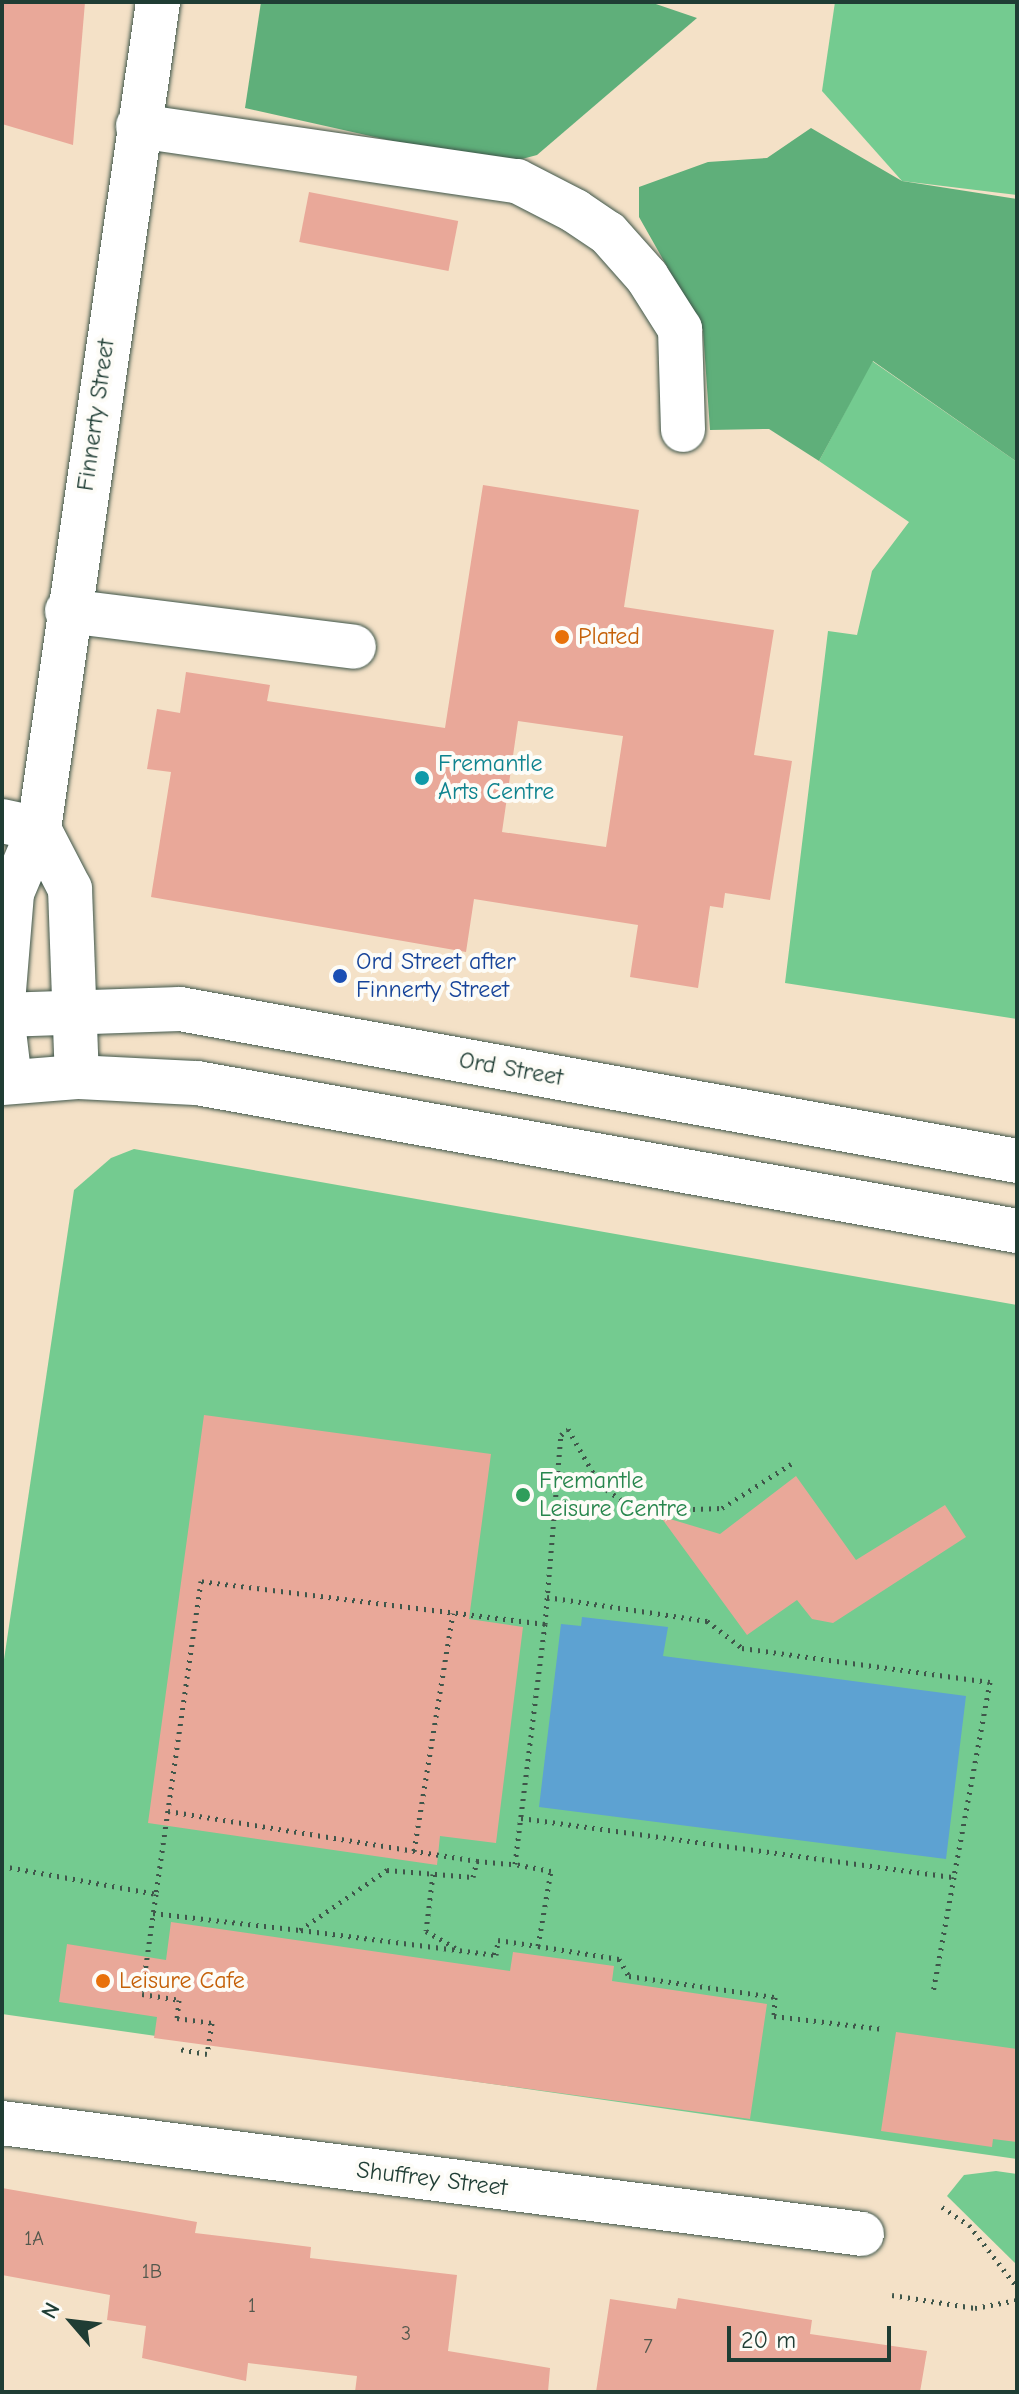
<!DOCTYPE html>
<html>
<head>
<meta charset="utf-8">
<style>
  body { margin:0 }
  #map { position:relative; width:1019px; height:2394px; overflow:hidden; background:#f4e1c7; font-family:"Comic Neue",sans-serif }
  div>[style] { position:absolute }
  .green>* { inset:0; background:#74cb90 }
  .forest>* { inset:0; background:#5faf7a }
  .water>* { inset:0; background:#5da2d2 }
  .building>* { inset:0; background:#e9a899; transform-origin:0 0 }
  .path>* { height:5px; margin-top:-2.5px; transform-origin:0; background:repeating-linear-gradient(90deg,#3f564a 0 2px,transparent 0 8px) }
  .roads { filter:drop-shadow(0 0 2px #3f564a) drop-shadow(0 0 2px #3f564a) }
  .minor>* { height:44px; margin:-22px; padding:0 22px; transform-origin:22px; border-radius:22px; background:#fff }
  .major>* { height:44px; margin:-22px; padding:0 22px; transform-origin:22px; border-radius:22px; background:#fff }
  .dots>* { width:22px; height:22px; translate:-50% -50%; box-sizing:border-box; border:4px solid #fdfcf7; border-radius:50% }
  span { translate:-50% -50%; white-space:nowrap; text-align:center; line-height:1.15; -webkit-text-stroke:8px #fdfcf7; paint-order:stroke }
  .number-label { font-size:20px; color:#52584d }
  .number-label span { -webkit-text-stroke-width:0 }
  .street-label { font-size:24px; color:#1f3d34 }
  .food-label { font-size:24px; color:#c56008 }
  .left { translate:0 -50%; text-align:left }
  .culture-label { font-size:24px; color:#0d838f }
  .transit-label { font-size:24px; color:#164399 }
  .leisure-label { font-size:24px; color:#27864d }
  .frame { position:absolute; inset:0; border:4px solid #1f3d34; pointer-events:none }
  .north { position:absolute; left:32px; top:2282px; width:80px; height:80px; -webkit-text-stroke:6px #fdfcf7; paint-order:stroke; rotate:298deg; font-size:22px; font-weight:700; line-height:32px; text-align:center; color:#1f3d34 }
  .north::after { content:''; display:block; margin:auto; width:28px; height:36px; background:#1f3d34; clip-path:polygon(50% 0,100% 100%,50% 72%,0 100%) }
  .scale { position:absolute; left:727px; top:2326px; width:164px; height:36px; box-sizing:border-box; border:4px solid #1f3d34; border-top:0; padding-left:10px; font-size:24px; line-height:28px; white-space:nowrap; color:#1f3d34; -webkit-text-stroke:6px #fdfcf7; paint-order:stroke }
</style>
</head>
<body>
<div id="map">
  <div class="green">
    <i style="clip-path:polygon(835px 2px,1017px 2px,1017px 195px,902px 181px,822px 91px)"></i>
    <i style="clip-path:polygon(872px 361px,1017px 462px,1017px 1019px,785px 983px,828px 631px,857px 635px,872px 571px,909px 522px,819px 461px)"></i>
    <i style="clip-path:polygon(134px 1149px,1017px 1305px,1017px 2159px,2px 2014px,2px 1673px,74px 1190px,111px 1158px)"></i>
    <i style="clip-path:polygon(996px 2171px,1017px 2174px,1017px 2265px,947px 2196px,964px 2175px)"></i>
  </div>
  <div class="forest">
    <i style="clip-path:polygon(261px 2px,650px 2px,697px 18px,537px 155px,500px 165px,245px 108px)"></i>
    <i style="clip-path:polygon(811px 128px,902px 181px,1017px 199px,1017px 462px,873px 361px,819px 461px,769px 429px,710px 430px,703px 330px,639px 217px,639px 187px,708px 162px,767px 158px)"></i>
  </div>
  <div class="water">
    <i style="clip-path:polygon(582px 1617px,668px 1627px,663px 1656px,966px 1696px,946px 1859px,539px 1807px,561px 1624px,581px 1626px)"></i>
  </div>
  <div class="building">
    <i style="clip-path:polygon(2px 2px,85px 2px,73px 145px,2px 124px)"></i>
    <i style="left:309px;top:192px;width:152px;height:51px;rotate:11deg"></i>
    <i style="clip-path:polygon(evenodd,483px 485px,639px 510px,624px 607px,774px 630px,754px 755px,792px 761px,770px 900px,725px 893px,723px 908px,710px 906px,698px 988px,630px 977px,638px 925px,474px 899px,466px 952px,151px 897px,171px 772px,147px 769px,157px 709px,180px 713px,186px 672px,270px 685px,267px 701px,445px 728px,483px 485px,518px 721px,623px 736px,606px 847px,502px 832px,518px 721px)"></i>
    <i style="clip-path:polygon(204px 1415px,491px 1454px,469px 1619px,523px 1627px,496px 1843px,440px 1836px,437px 1865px,148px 1823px)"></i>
    <i style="clip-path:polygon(796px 1476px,856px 1560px,945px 1505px,966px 1537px,833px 1623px,812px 1619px,797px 1600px,747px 1635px,660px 1516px,720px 1534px)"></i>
    <i style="clip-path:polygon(171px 1922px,510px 1971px,513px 1952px,614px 1966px,612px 1981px,767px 2004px,750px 2119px,154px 2038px,157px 2017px,59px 2002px,67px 1944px,166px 1960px)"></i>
    <i style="clip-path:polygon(896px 2032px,1017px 2049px,1017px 2142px,993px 2139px,992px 2147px,881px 2131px)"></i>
    <i style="clip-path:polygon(2px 2188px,197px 2222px,195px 2233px,311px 2247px,310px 2258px,457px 2275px,448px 2351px,550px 2368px,548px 2392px,355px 2392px,357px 2376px,248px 2363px,246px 2381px,142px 2358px,146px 2326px,107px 2320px,110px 2295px,2px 2275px)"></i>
    <i style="clip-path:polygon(678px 2298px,812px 2320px,810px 2334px,927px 2351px,920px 2392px,596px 2392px,610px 2299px,676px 2309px)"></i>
  </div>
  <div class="path">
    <i style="left:547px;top:1597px;width:162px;rotate:8.5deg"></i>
    <i style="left:707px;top:1621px;width:44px;rotate:37.6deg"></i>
    <i style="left:742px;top:1648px;width:250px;rotate:7.8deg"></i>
    <i style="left:990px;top:1682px;width:198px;rotate:100.5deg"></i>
    <i style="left:545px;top:1624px;width:190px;rotate:-85.2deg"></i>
    <i style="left:561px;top:1435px;width:9px;rotate:-41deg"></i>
    <i style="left:568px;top:1429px;width:64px;rotate:60.3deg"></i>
    <i style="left:600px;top:1485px;width:45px;rotate:35.1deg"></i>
    <i style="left:637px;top:1511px;width:85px;rotate:-2deg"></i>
    <i style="left:722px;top:1508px;width:82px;rotate:-32.5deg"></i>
    <i style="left:168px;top:1811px;width:313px;rotate:9.2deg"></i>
    <i style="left:521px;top:1818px;width:437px;rotate:7.8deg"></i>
    <i style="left:954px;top:1877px;width:118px;rotate:100.3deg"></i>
    <i style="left:414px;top:1851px;width:241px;rotate:-80.7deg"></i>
    <i style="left:2px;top:1866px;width:157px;rotate:10.3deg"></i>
    <i style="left:156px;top:1894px;width:101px;rotate:98deg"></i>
    <i style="left:142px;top:1994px;width:37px;rotate:9deg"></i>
    <i style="left:179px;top:2000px;width:18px;rotate:96deg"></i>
    <i style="left:177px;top:2018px;width:35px;rotate:8deg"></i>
    <i style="left:212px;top:2023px;width:31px;rotate:99deg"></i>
    <i style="left:207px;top:2054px;width:27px;rotate:-170deg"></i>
    <i style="left:433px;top:1874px;width:57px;rotate:97deg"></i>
    <i style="left:426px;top:1931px;width:34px;rotate:30deg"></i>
    <i style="left:153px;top:1913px;width:148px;rotate:6.6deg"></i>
    <i style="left:300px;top:1930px;width:106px;rotate:-34.6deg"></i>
    <i style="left:387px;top:1870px;width:86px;rotate:4.7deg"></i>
    <i style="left:473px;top:1877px;width:16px;rotate:-76deg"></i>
    <i style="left:477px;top:1861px;width:38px;rotate:5deg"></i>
    <i style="left:515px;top:1864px;width:242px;rotate:-82.9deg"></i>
    <i style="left:545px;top:1624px;width:347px;rotate:-172.9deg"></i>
    <i style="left:201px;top:1581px;width:316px;rotate:98.2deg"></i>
    <i style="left:301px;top:1930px;width:197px;rotate:7.3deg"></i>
    <i style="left:496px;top:1955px;width:15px;rotate:-82deg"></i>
    <i style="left:498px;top:1940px;width:40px;rotate:8.5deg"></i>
    <i style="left:538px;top:1946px;width:76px;rotate:-80.2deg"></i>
    <i style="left:551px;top:1871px;width:37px;rotate:-169deg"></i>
    <i style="left:538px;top:1946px;width:82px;rotate:9.1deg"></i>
    <i style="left:619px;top:1959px;width:20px;rotate:60deg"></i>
    <i style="left:629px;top:1976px;width:148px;rotate:8.2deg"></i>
    <i style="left:775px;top:1997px;width:19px;rotate:93deg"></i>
    <i style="left:774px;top:2016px;width:110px;rotate:6.8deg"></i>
    <i style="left:942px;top:2207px;width:32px;rotate:34deg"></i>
    <i style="left:969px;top:2225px;width:78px;rotate:52.3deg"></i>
    <i style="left:892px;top:2295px;width:84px;rotate:8.9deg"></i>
    <i style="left:975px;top:2308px;width:43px;rotate:-10.8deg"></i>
  </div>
  <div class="roads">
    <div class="minor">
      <i style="left:138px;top:126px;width:383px;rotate:8.3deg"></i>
      <i style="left:517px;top:181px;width:65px;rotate:27.3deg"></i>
      <i style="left:575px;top:211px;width:40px;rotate:34deg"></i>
      <i style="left:608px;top:233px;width:59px;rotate:48.4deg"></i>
      <i style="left:647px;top:277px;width:62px;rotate:57.6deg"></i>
      <i style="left:680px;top:329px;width:101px;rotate:88.3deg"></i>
      <i style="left:67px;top:611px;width:289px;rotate:7.1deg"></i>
      <i style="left:2px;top:821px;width:38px;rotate:12deg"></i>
      <i style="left:39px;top:829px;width:68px;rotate:62.7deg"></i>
      <i style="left:70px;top:889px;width:188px;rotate:87.9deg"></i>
      <i style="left:10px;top:1081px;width:66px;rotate:-96.9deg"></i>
      <i style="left:2px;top:1015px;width:122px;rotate:-85.3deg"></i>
      <i style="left:12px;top:893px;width:69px;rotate:-67.1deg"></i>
      <i style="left:39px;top:829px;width:836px;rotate:-81.81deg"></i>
      <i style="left:2px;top:2123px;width:867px;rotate:7.35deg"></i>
    </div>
    <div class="major">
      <i style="left:2px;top:1015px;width:178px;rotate:-1.9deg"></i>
      <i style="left:180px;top:1009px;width:851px;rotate:10.29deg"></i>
      <i style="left:2px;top:1083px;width:75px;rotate:-4.6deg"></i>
      <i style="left:77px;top:1077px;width:120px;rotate:2.9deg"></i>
      <i style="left:197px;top:1083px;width:833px;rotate:10.23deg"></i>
    </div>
  </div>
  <div class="dots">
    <i style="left:562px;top:637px;background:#e8710a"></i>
    <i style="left:422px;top:778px;background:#0f9aa8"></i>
    <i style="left:340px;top:976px;background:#1a4fb4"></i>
    <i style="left:523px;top:1495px;background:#2e9e5b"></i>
    <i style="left:103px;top:1981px;background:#e8710a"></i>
  </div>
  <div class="number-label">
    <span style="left:34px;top:2238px">1A</span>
    <span style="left:152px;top:2271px">1B</span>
    <span style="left:252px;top:2305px">1</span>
    <span style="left:406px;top:2333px">3</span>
    <span style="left:648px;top:2346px">7</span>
  </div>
  <div class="street-label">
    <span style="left:96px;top:415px;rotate:-82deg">Finnerty Street</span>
    <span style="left:511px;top:1069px;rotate:10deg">Ord Street</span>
    <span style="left:432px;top:2179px;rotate:7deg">Shuffrey Street</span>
  </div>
  <div class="food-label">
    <span class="left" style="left:578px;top:637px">Plated</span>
    <span class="left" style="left:119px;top:1981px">Leisure Cafe</span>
  </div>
  <div class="culture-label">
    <span class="left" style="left:438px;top:778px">Fremantle<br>Arts Centre</span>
  </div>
  <div class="transit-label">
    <span class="left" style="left:356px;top:976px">Ord Street after<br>Finnerty Street</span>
  </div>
  <div class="leisure-label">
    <span class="left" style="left:539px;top:1495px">Fremantle<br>Leisure Centre</span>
  </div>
  <div class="frame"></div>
  <div class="north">N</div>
  <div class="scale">20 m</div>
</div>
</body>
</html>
